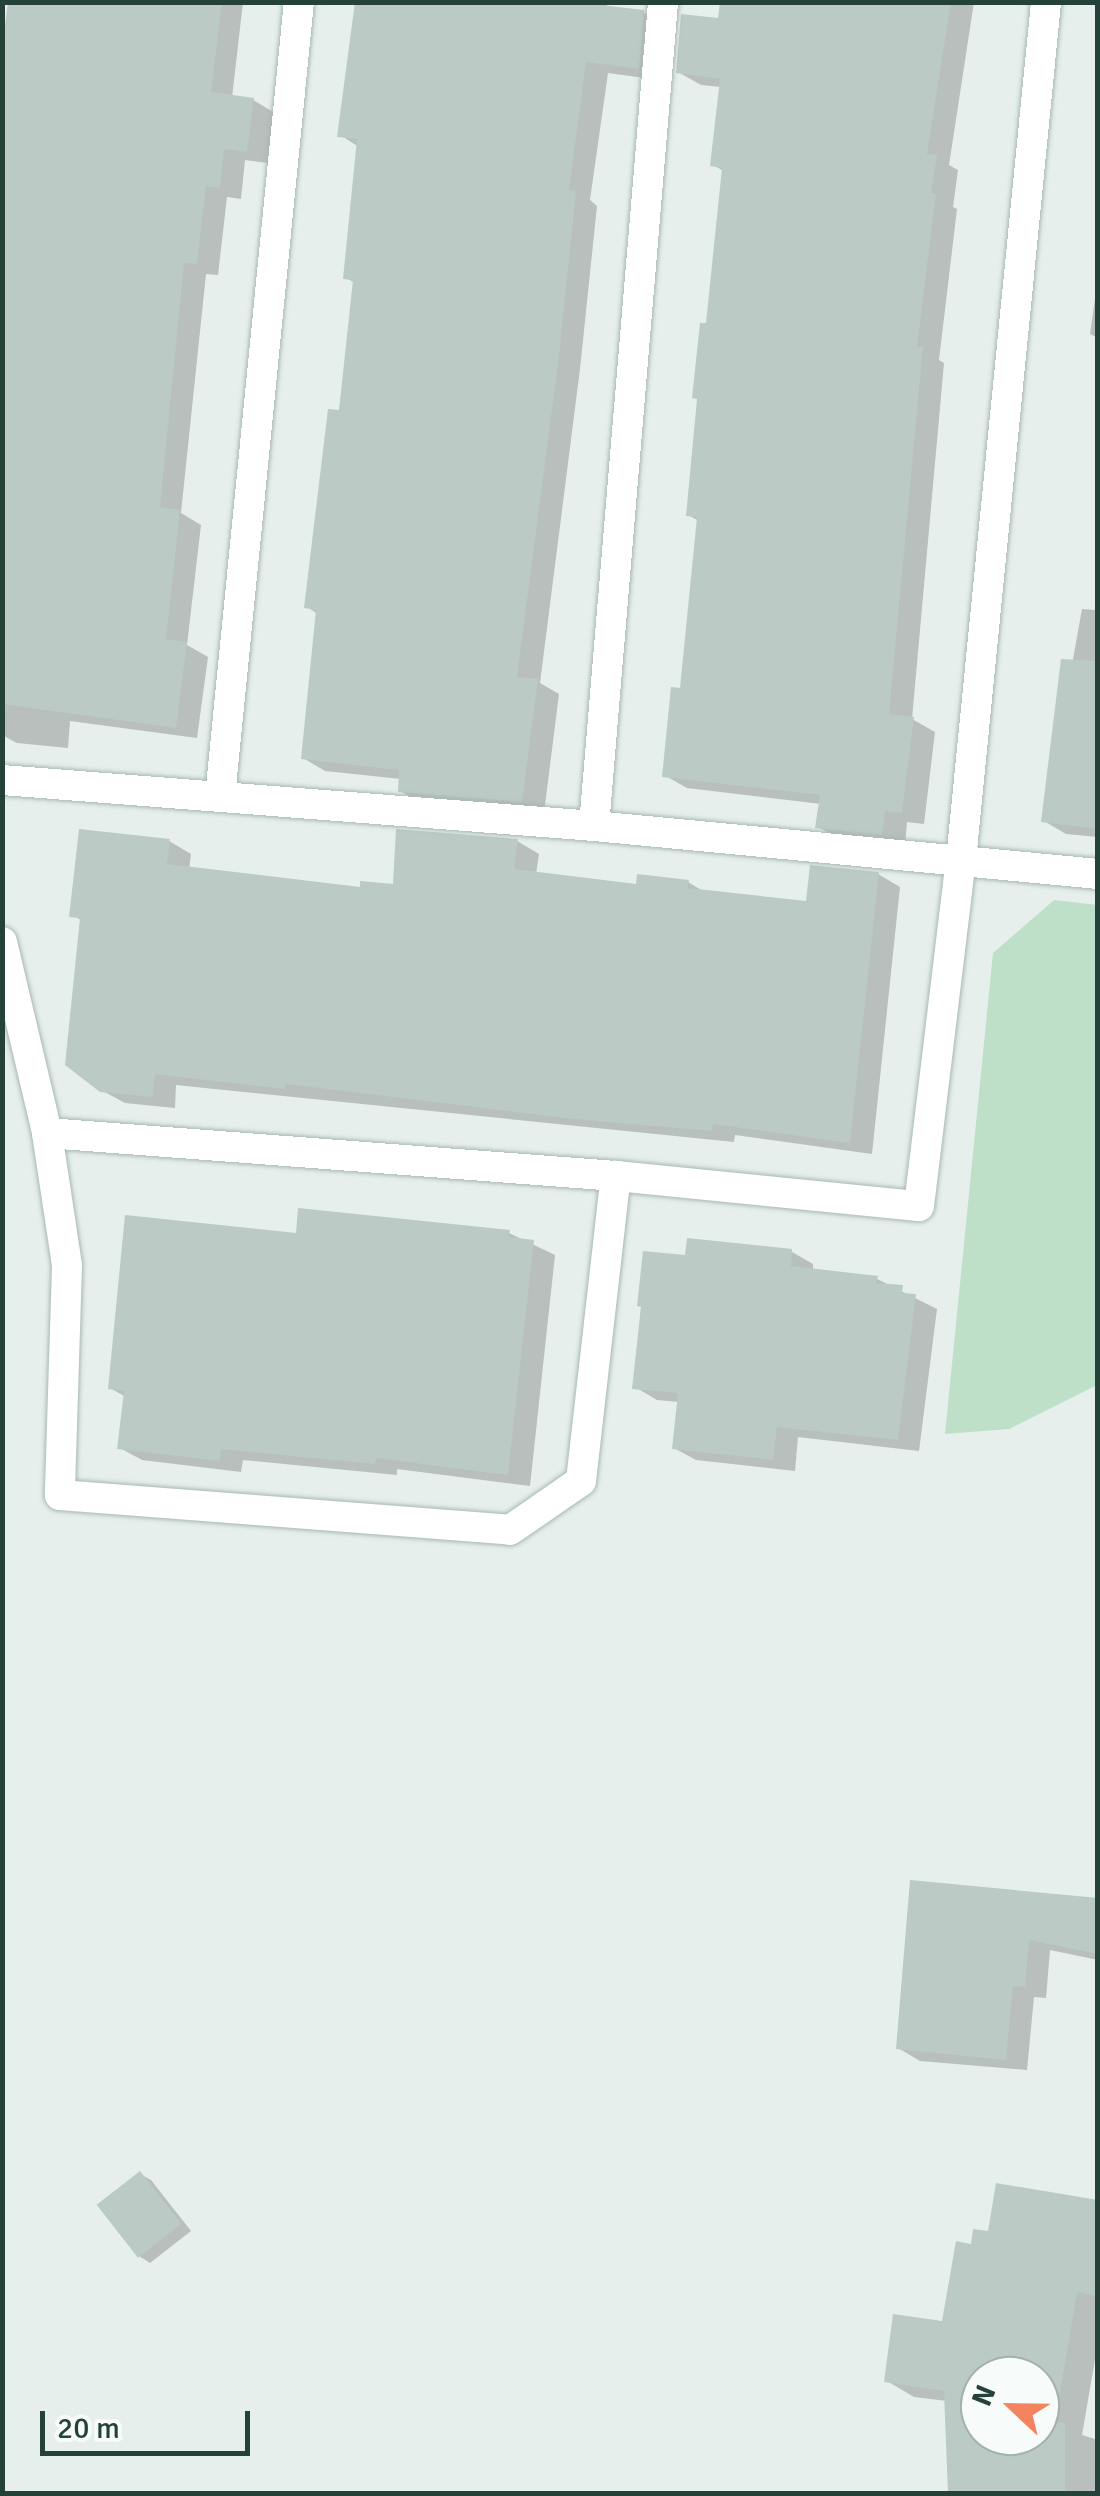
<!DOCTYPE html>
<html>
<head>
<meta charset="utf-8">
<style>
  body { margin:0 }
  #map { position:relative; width:1100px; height:2496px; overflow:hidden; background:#e6efeb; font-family:Signika,sans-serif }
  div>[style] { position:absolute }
  .green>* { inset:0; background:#bfe0c8 }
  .shadow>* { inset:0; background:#0003 }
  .building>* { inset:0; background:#bbcac4; transform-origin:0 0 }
  .roads { filter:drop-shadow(0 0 2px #a8b8b2) drop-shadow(0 0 2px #a8b8b2) }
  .street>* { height:30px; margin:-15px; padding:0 15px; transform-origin:15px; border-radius:15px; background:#fff }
  .secondary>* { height:30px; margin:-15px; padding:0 15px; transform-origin:15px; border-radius:15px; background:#fff }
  span { translate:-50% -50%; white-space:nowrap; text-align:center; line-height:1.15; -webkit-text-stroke:8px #f7fbf9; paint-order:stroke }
  .frame { position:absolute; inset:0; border:5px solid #24423a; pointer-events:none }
  .north { position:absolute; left:960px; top:2356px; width:100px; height:100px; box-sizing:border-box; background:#f7fbf9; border:2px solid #a3b1ad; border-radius:50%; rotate:292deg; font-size:28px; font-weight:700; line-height:40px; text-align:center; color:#24423a }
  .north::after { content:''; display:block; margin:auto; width:35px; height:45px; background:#f4845f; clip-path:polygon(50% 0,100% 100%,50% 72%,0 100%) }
  .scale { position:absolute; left:40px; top:2411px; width:210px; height:45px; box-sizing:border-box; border:5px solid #24423a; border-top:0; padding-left:12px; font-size:30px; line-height:35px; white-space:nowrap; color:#24423a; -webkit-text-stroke:8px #f7fbf9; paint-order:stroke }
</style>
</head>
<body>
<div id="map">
  <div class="green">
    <i style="clip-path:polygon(1054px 900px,1097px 905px,1097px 1385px,1009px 1429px,945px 1434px,993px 953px)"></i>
  </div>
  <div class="shadow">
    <i style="clip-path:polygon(10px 2px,243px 2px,232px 98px,253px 100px,275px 113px,268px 163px,245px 160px,241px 199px,227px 197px,218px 275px,206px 274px,181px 513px,201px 525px,187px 645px,208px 657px,197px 738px,70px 721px,68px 748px,17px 743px,2px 735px,2px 72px)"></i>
    <i style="clip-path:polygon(357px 2px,607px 2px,607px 9px,643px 12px,665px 25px,660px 80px,608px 73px,590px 200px,597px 206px,580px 369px,540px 683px,559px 694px,544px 813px,422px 803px,400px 791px,401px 779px,325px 771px,303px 758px,318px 614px,307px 607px,341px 413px,355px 283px,346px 278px,359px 147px,340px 135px)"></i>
    <i style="clip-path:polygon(722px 2px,974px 2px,949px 165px,958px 170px,953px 207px,957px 209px,939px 360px,944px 363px,912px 719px,935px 732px,924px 824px,907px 822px,905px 846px,841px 840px,818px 827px,821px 804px,687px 788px,664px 775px,682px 691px,699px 521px,688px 515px,724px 171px,713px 165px,722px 87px,701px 85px,678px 72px,720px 21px)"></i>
    <i style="clip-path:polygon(1098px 277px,1098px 338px,1090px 334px)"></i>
    <i style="clip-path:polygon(1098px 562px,1098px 837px,1066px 834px,1044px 821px,1082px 609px,1095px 610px)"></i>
    <i style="clip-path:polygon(169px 841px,191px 854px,189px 870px,362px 889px,395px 886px,517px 841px,539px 854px,536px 874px,638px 887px,688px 882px,706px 893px,808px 904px,878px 874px,900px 887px,872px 1154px,735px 1135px,734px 1142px,176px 1085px,175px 1108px,125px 1103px,101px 1090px,83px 921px,72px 915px)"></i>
    <i style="clip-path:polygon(509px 1233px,555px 1255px,530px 1486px,397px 1469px,397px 1475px,243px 1460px,241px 1472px,142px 1460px,120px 1448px,126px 1397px,110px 1388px,298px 1236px)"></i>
    <i style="clip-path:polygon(792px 1252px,813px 1264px,813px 1271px,877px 1279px,937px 1309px,919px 1451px,798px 1437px,795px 1471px,696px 1460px,674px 1448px,679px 1402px,657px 1400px,635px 1387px,645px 1254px,687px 1258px)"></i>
    <i style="clip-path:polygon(913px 1883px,1098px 1900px,1098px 1960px,1050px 1950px,1046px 1998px,1034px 1997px,1027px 2070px,920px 2061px,898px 2048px)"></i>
    <i style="clip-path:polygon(140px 2174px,151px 2180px,191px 2231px,150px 2263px,139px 2256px)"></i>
    <i style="clip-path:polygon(evenodd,1098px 2202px,1098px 2342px,1082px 2435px,1098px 2440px,1098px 2494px,950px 2494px,947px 2401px,914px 2397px,887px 2381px,944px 2323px,973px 2247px,990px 2233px,1098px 2202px,980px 2376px,1040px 2376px,1040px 2436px,980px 2436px,980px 2376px)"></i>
  </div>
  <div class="building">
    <i style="clip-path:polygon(8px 2px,222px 2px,211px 92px,254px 98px,247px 152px,224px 149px,220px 188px,206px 186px,197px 264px,184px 263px,160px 507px,180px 510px,166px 639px,187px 642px,176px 728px,2px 704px,2px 49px)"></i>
    <i style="clip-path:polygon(355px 2px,574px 2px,644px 10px,639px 69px,586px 62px,569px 190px,576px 191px,559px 356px,517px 677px,538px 679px,522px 802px,398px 792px,399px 770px,301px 759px,316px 610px,304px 608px,328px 409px,339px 410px,353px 280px,343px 279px,357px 139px,337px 137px)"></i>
    <i style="clip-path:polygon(720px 2px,951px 2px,927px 154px,937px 155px,931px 193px,936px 194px,917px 347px,923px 347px,889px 714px,914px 717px,902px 813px,885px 811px,882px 835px,815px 828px,820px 795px,662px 777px,671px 687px,680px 688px,697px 517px,686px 516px,697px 399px,692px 398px,700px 323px,706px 323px,722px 168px,710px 166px,720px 79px,676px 73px,681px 14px,718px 18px)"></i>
    <i style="clip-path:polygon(1061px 659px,1098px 661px,1098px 829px,1041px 822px)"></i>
    <i style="clip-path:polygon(79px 829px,170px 839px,167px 864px,360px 887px,360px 881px,393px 884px,396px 829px,518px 839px,514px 869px,636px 884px,637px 874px,689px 880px,688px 888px,806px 901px,810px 865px,879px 872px,850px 1143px,713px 1124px,712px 1131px,573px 1119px,286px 1084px,285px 1089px,155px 1074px,153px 1097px,100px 1092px,65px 1065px,80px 918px,69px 917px)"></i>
    <i style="clip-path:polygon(298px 1208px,510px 1230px,508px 1237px,534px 1240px,508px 1475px,376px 1458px,375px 1464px,221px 1449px,220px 1461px,117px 1449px,124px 1391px,108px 1389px,125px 1215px,296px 1233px)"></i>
    <i style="clip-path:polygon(687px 1238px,792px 1249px,791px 1266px,878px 1276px,876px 1283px,903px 1285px,902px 1293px,916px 1294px,898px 1440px,777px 1427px,773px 1460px,672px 1449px,678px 1393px,632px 1389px,641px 1307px,637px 1306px,643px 1251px,685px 1255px)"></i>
    <i style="clip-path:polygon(910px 1880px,1098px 1898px,1098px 1954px,1029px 1940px,1025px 1987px,1013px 1986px,1006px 2060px,896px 2049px)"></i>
    <i style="left:140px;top:2171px;width:67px;height:55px;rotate:52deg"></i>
    <i style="clip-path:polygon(evenodd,996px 2183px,1098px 2200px,1098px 2296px,1077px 2292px,1055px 2422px,1065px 2423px,1065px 2494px,948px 2494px,944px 2391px,884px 2382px,893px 2314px,942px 2321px,956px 2241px,971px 2244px,973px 2229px,988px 2231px,996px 2183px,980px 2376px,1040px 2376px,1040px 2436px,980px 2436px,980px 2376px)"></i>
  </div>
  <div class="roads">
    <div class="street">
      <i style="left:2px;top:780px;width:594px;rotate:4.44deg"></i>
      <i style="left:594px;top:826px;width:506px;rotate:5.44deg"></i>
      <i style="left:220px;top:797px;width:799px;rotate:-84.33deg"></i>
      <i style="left:594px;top:826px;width:827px;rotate:-85.21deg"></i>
      <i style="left:2px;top:942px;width:196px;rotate:76.7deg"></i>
      <i style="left:47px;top:1133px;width:571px;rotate:4.32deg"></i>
      <i style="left:616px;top:1176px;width:304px;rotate:5.7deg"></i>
      <i style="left:919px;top:1206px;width:349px;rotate:-83.1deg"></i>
      <i style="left:47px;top:1133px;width:134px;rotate:81.4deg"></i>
      <i style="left:67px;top:1266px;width:229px;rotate:91.8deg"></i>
      <i style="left:60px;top:1495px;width:451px;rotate:4.4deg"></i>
      <i style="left:510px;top:1530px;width:86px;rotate:-34.6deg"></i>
      <i style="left:581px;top:1481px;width:307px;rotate:-83.5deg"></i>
    </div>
    <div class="secondary">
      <i style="left:961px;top:860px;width:862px;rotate:-84.34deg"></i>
    </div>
  </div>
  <div class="frame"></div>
  <div class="north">N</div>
  <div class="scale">20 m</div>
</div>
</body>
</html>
